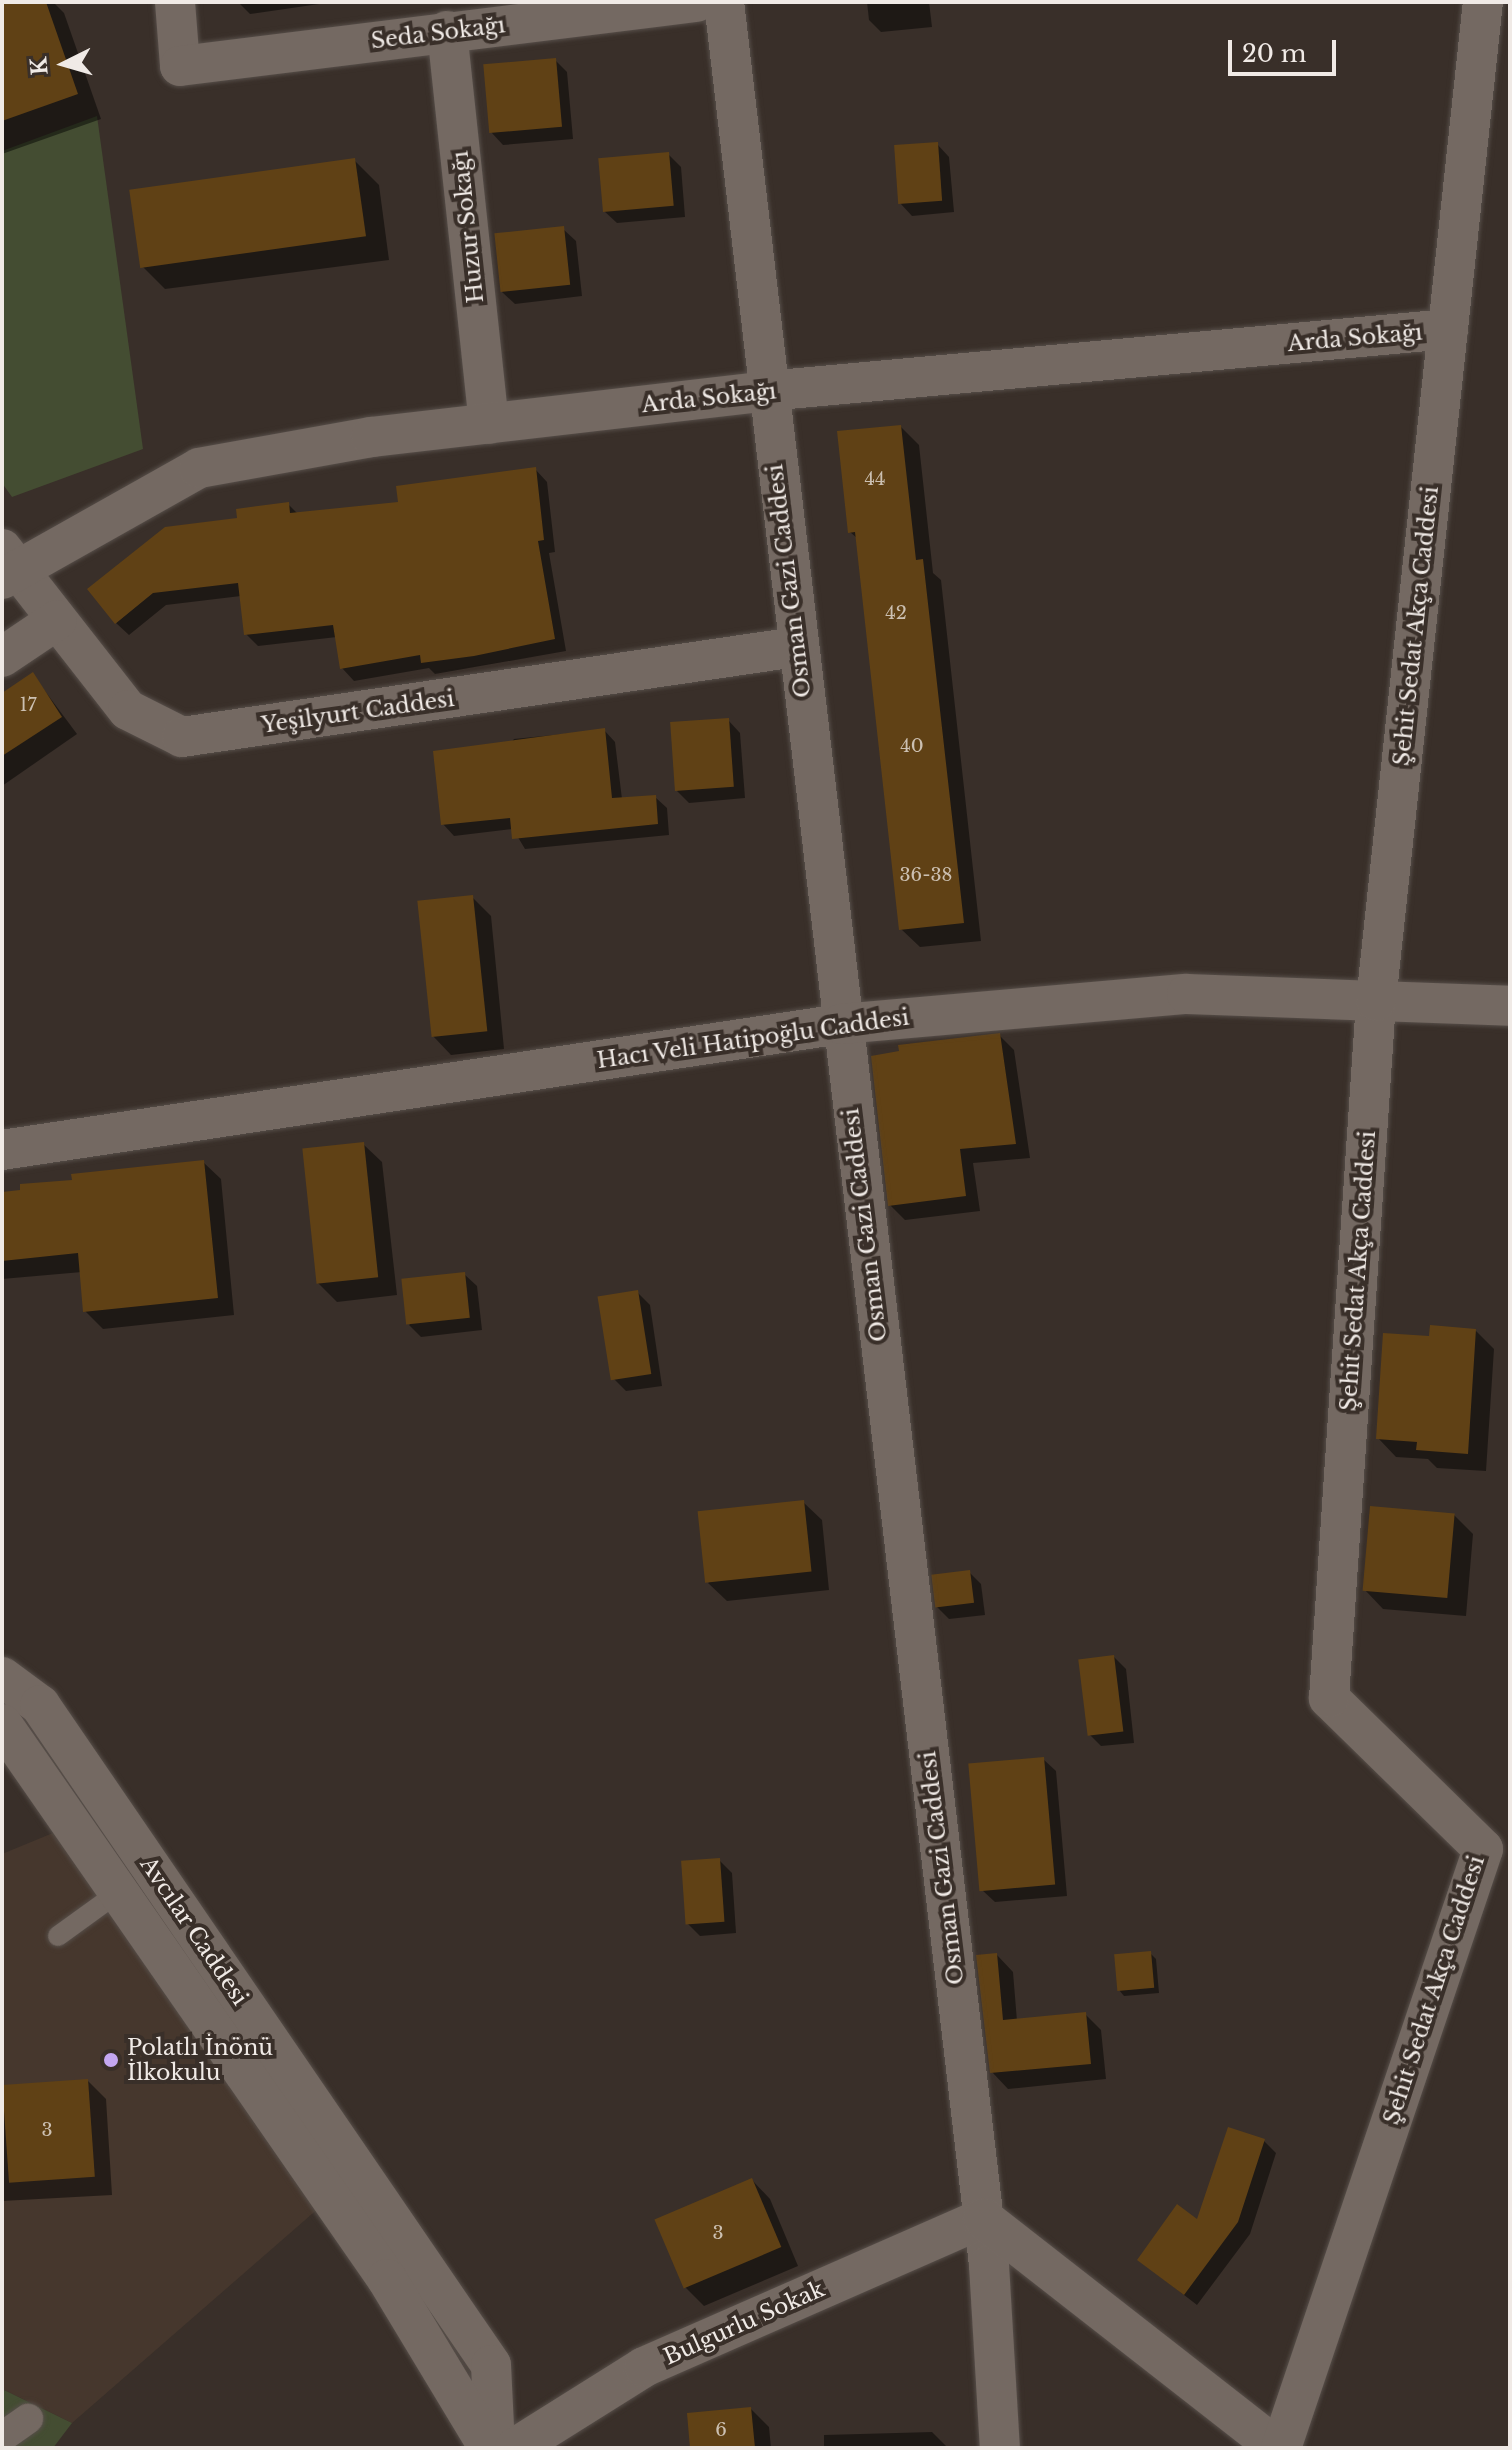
<!DOCTYPE html>
<html>
<head>
<meta charset="utf-8">
<style>
  body { margin:0 }
  #map { position:relative; width:1512px; height:2450px; overflow:hidden; background:#392f29; font-family:"Libre Baskerville",serif }
  div>[style] { position:absolute }
  .built>* { inset:0; background:#46372d }
  .green>* { inset:0; background:#444d32 }
  .shadow>* { inset:0; background:#0007 }
  .building>* { inset:0; background:#604115; transform-origin:0 0 }
  .roads { filter:drop-shadow(0 0 2px #564e49) drop-shadow(0 0 2px #564e49) }
  .service>* { height:20px; margin:-10px; padding:0 10px; transform-origin:10px; border-radius:10px; background:#746962 }
  .pedestrian>* { height:30px; margin:-15px; padding:0 15px; transform-origin:15px; border-radius:15px; background:#746962 }
  .minor>* { height:40px; margin:-20px; padding:0 20px; transform-origin:20px; border-radius:20px; background:#746962 }
  .dots>* { width:22px; height:22px; translate:-50% -50%; box-sizing:border-box; border:4px solid #392f29; border-radius:50% }
  span { translate:-50% -50%; white-space:nowrap; text-align:center; line-height:1.15; -webkit-text-stroke:8px #392f29; paint-order:stroke }
  .number-label { font-size:18px; color:#ccc0b2 }
  .number-label span { -webkit-text-stroke-width:0 }
  .street-label { font-size:22px; color:#f0eae6 }
  .poi-label { font-size:22px; color:#f0eae6 }
  .left { translate:0 -50%; text-align:left }
  .frame { position:absolute; inset:0; border:4px solid #f0eae6; pointer-events:none }
  .north { position:absolute; left:24px; top:24px; width:80px; height:80px; -webkit-text-stroke:6px #392f29; paint-order:stroke; rotate:265deg; font-size:22px; font-weight:700; line-height:32px; text-align:center; color:#f0eae6 }
  .north::after { content:''; display:block; margin:auto; width:28px; height:36px; background:#f0eae6; clip-path:polygon(50% 0,100% 100%,50% 72%,0 100%) }
  .scale { position:absolute; left:1228px; top:40px; width:108px; height:36px; box-sizing:border-box; border:4px solid #f0eae6; border-top:0; padding-left:10px; font-size:24px; line-height:28px; white-space:nowrap; color:#f0eae6; -webkit-text-stroke:6px #392f29; paint-order:stroke }
</style>
</head>
<body>
<div id="map">
  <div class="built">
    <i style="clip-path:polygon(53px 1833px,328px 2200px,72px 2423px,2px 2389px,2px 1854px)"></i>
  </div>
  <div class="green">
    <i style="clip-path:polygon(97px 116px,143px 449px,12px 497px,2px 483px,2px 151px)"></i>
    <i style="clip-path:polygon(2px 2389px,72px 2423px,53px 2448px,2px 2448px)"></i>
  </div>
  <div class="shadow">
    <i style="clip-path:polygon(2px 2px,53px 2px,64px 13px,101px 119px,2px 154px)"></i>
    <i style="clip-path:polygon(238px 2px,333px 2px,250px 14px)"></i>
    <i style="clip-path:polygon(867px 2px,929px 2px,932px 27px,881px 32px,869px 20px)"></i>
    <i style="clip-path:polygon(555px 60px,567px 72px,573px 139px,503px 145px,491px 132px)"></i>
    <i style="clip-path:polygon(937px 144px,949px 157px,954px 212px,912px 216px,900px 203px)"></i>
    <i style="clip-path:polygon(668px 154px,681px 167px,685px 217px,617px 223px,604px 211px)"></i>
    <i style="clip-path:polygon(354px 160px,379px 185px,389px 260px,165px 289px,141px 265px)"></i>
    <i style="clip-path:polygon(563px 229px,576px 241px,582px 296px,515px 304px,502px 292px)"></i>
    <i style="clip-path:polygon(901px 427px,919px 445px,933px 573px,941px 580px,981px 941px,920px 947px,901px 929px,858px 539px,850px 532px)"></i>
    <i style="clip-path:polygon(535px 469px,547px 482px,555px 552px,549px 553px,566px 651px,435px 674px,429px 668px,354px 681px,342px 668px,337px 637px,258px 646px,246px 634px,241px 596px,166px 605px,129px 635px,116px 623px,240px 520px,288px 504px,298px 514px,401px 504px)"></i>
    <i style="clip-path:polygon(33px 675px,77px 734px,2px 786px,2px 695px)"></i>
    <i style="clip-path:polygon(728px 720px,740px 733px,745px 798px,689px 803px,677px 791px)"></i>
    <i style="clip-path:polygon(604px 730px,615px 742px,622px 799px,655px 797px,667px 808px,669px 835px,525px 849px,513px 829px,454px 836px,443px 824px,514px 739px)"></i>
    <i style="clip-path:polygon(472px 897px,491px 916px,504px 1049px,451px 1055px,433px 1036px)"></i>
    <i style="clip-path:polygon(999px 1035px,1014px 1050px,1030px 1158px,973px 1163px,980px 1211px,905px 1220px,890px 1205px)"></i>
    <i style="clip-path:polygon(363px 1144px,382px 1162px,397px 1295px,337px 1302px,318px 1283px)"></i>
    <i style="clip-path:polygon(203px 1162px,221px 1179px,234px 1315px,103px 1329px,85px 1311px,82px 1272px,2px 1279px,2px 1194px)"></i>
    <i style="clip-path:polygon(464px 1274px,477px 1286px,482px 1330px,421px 1337px,409px 1325px)"></i>
    <i style="clip-path:polygon(637px 1292px,650px 1305px,662px 1386px,626px 1391px,614px 1379px)"></i>
    <i style="clip-path:polygon(1476px 1331px,1494px 1349px,1486px 1471px,1437px 1468px,1428px 1459px,1396px 1457px,1378px 1438px,1431px 1338px)"></i>
    <i style="clip-path:polygon(803px 1502px,822px 1520px,829px 1590px,727px 1601px,708px 1583px)"></i>
    <i style="clip-path:polygon(1454px 1515px,1473px 1534px,1466px 1616px,1383px 1609px,1365px 1590px)"></i>
    <i style="clip-path:polygon(969px 1572px,981px 1584px,985px 1615px,949px 1619px,937px 1607px)"></i>
    <i style="clip-path:polygon(1114px 1657px,1126px 1669px,1134px 1743px,1101px 1746px,1089px 1734px)"></i>
    <i style="clip-path:polygon(1043px 1759px,1056px 1771px,1067px 1896px,995px 1902px,982px 1890px)"></i>
    <i style="clip-path:polygon(719px 1860px,732px 1873px,736px 1933px,700px 1936px,688px 1924px)"></i>
    <i style="clip-path:polygon(1150px 1953px,1156px 1959px,1159px 1993px,1124px 1996px,1119px 1990px)"></i>
    <i style="clip-path:polygon(997px 1955px,1013px 1972px,1017px 2021px,1085px 2014px,1101px 2030px,1106px 2079px,1008px 2089px,992px 2072px)"></i>
    <i style="clip-path:polygon(88px 2081px,106px 2099px,112px 2195px,2px 2201px,2px 2086px)"></i>
    <i style="clip-path:polygon(1264px 2141px,1276px 2153px,1250px 2234px,1197px 2305px,1139px 2260px,1198px 2223px)"></i>
    <i style="clip-path:polygon(752px 2180px,770px 2199px,798px 2266px,704px 2306px,685px 2287px,657px 2220px)"></i>
    <i style="clip-path:polygon(751px 2409px,769px 2427px,771px 2448px,679px 2448px,692px 2447px)"></i>
    <i style="clip-path:polygon(932px 2432px,948px 2448px,824px 2448px,824px 2435px)"></i>
  </div>
  <div class="building">
    <i style="clip-path:polygon(2px 2px,46px 2px,78px 94px,2px 121px)"></i>
    <i style="left:556px;top:58px;width:69px;height:73px;rotate:85deg"></i>
    <i style="left:938px;top:142px;width:59px;height:44px;rotate:86deg"></i>
    <i style="left:669px;top:152px;width:54px;height:71px;rotate:85deg"></i>
    <i style="left:355px;top:158px;width:79px;height:228px;rotate:82deg"></i>
    <i style="left:564px;top:226px;width:59px;height:70px;rotate:84deg"></i>
    <i style="clip-path:polygon(901px 425px,916px 560px,923px 559px,964px 923px,899px 930px,855px 532px,848px 533px,837px 431px)"></i>
    <i style="clip-path:polygon(536px 467px,544px 540px,538px 541px,555px 639px,474px 656px,421px 663px,420px 655px,340px 669px,333px 625px,244px 635px,238px 583px,153px 593px,115px 624px,87px 589px,165px 527px,237px 518px,236px 509px,289px 502px,290px 513px,398px 502px,396px 486px)"></i>
    <i style="clip-path:polygon(33px 672px,62px 717px,2px 756px,2px 693px)"></i>
    <i style="left:729px;top:718px;width:69px;height:59px;rotate:86deg"></i>
    <i style="clip-path:polygon(605px 728px,612px 798px,656px 795px,658px 824px,512px 839px,510px 818px,441px 825px,433px 751px)"></i>
    <i style="left:473px;top:895px;width:137px;height:56px;rotate:84deg"></i>
    <i style="clip-path:polygon(1000px 1033px,1016px 1144px,960px 1149px,966px 1196px,888px 1206px,871px 1056px,899px 1051px,898px 1045px)"></i>
    <i style="left:364px;top:1142px;width:136px;height:62px;rotate:84deg"></i>
    <i style="clip-path:polygon(204px 1160px,218px 1298px,83px 1312px,78px 1253px,2px 1261px,2px 1192px,20px 1190px,20px 1184px,72px 1180px,71px 1174px)"></i>
    <i style="left:465px;top:1272px;width:46px;height:64px;rotate:84deg"></i>
    <i style="left:638px;top:1290px;width:85px;height:41px;rotate:81deg"></i>
    <i style="clip-path:polygon(1430px 1325px,1476px 1329px,1468px 1454px,1416px 1450px,1417px 1442px,1376px 1439px,1383px 1333px,1429px 1336px)"></i>
    <i style="left:804px;top:1500px;width:72px;height:107px;rotate:84deg"></i>
    <i style="left:1370px;top:1506px;width:85px;height:85px;rotate:5deg"></i>
    <i style="left:970px;top:1570px;width:33px;height:39px;rotate:83deg"></i>
    <i style="left:1114px;top:1655px;width:77px;height:36px;rotate:83deg"></i>
    <i style="left:1044px;top:1757px;width:128px;height:76px;rotate:85deg"></i>
    <i style="left:720px;top:1858px;width:64px;height:39px;rotate:86deg"></i>
    <i style="left:1151px;top:1951px;width:37px;height:37px;rotate:85deg"></i>
    <i style="clip-path:polygon(997px 1953px,1003px 2020px,1086px 2012px,1091px 2064px,990px 2073px,976px 1955px)"></i>
    <i style="left:88px;top:2079px;width:98px;height:86px;rotate:86deg"></i>
    <i style="clip-path:polygon(1228px 2127px,1265px 2139px,1238px 2222px,1184px 2295px,1137px 2260px,1177px 2204px,1197px 2219px)"></i>
    <i style="left:752px;top:2178px;width:75px;height:106px;rotate:67deg"></i>
    <i style="clip-path:polygon(751px 2407px,755px 2448px,690px 2448px,687px 2413px)"></i>
  </div>
  <div class="roads">
    <div class="service">
      <i style="left:58px;top:1936px;width:80px;rotate:-35.9deg"></i>
    </div>
    <div class="pedestrian">
      <i style="left:2px;top:2437px;width:32px;rotate:-35deg"></i>
    </div>
    <div class="minor">
      <i style="left:175px;top:2px;width:64px;rotate:85.5deg"></i>
      <i style="left:180px;top:66px;width:520px;rotate:-7.07deg"></i>
      <i style="left:724px;top:2px;width:2278px;rotate:83.32deg"></i>
      <i style="left:989px;top:2265px;width:183px;rotate:86.6deg"></i>
      <i style="left:447px;top:31px;width:395px;rotate:83.9deg"></i>
      <i style="left:2px;top:549px;width:204px;rotate:52deg"></i>
      <i style="left:128px;top:710px;width:60px;rotate:26.6deg"></i>
      <i style="left:182px;top:737px;width:621px;rotate:-8.34deg"></i>
      <i style="left:2px;top:579px;width:226px;rotate:-29.4deg"></i>
      <i style="left:199px;top:468px;width:175px;rotate:-10.2deg"></i>
      <i style="left:371px;top:437px;width:399px;rotate:-6.6deg"></i>
      <i style="left:767px;top:391px;width:684px;rotate:-5.2deg"></i>
      <i style="left:2px;top:657px;width:66px;rotate:-33.9deg"></i>
      <i style="left:2px;top:1150px;width:848px;rotate:-8.54deg"></i>
      <i style="left:841px;top:1024px;width:347px;rotate:-5deg"></i>
      <i style="left:1187px;top:994px;width:323px;rotate:2.1deg"></i>
      <i style="left:2px;top:1677px;width:47px;rotate:36.4deg"></i>
      <i style="left:40px;top:1705px;width:799px;rotate:55.65deg"></i>
      <i style="left:491px;top:2365px;width:83px;rotate:87.2deg"></i>
      <i style="left:2px;top:1724px;width:675px;rotate:55.25deg"></i>
      <i style="left:387px;top:2279px;width:197px;rotate:58.9deg"></i>
      <i style="left:515px;top:2448px;width:152px;rotate:-32.1deg"></i>
      <i style="left:644px;top:2367px;width:370px;rotate:-23.7deg"></i>
      <i style="left:983px;top:2218px;width:373px;rotate:38deg"></i>
      <i style="left:1281px;top:2448px;width:632px;rotate:-71.36deg"></i>
      <i style="left:1483px;top:1849px;width:216px;rotate:-135.6deg"></i>
      <i style="left:1329px;top:1698px;width:699px;rotate:-86.14deg"></i>
      <i style="left:1376px;top:1001px;width:1005px;rotate:-83.89deg"></i>
    </div>
  </div>
  <div class="dots">
    <i style="left:111px;top:2060px;background:#c4a7f1"></i>
  </div>
  <div class="number-label">
    <span style="left:875px;top:479px">44</span>
    <span style="left:896px;top:613px">42</span>
    <span style="left:28px;top:705px">17</span>
    <span style="left:912px;top:746px">40</span>
    <span style="left:926px;top:875px">36-38</span>
    <span style="left:47px;top:2130px">3</span>
    <span style="left:718px;top:2233px">3</span>
    <span style="left:721px;top:2430px">6</span>
  </div>
  <div class="street-label">
    <span style="left:438px;top:33px;rotate:-7deg">Seda Sokağı</span>
    <span style="left:468px;top:227px;rotate:-96deg">Huzur Sokağı</span>
    <span style="left:1355px;top:338px;rotate:-5deg">Arda Sokağı</span>
    <span style="left:709px;top:398px;rotate:-6deg">Arda Sokağı</span>
    <span style="left:789px;top:581px;rotate:-97deg">Osman Gazi Caddesi</span>
    <span style="left:1416px;top:626px;rotate:-84deg">Şehit Sedat Akça Caddesi</span>
    <span style="left:358px;top:712px;rotate:-8deg">Yeşilyurt Caddesi</span>
    <span style="left:753px;top:1039px;rotate:-8deg">Hacı Veli Hatipoğlu Caddesi</span>
    <span style="left:865px;top:1225px;rotate:-97deg">Osman Gazi Caddesi</span>
    <span style="left:1358px;top:1271px;rotate:-86deg">Şehit Sedat Akça Caddesi</span>
    <span style="left:942px;top:1868px;rotate:-97deg">Osman Gazi Caddesi</span>
    <span style="left:194px;top:1931px;rotate:56deg">Avcılar Caddesi</span>
    <span style="left:1434px;top:1990px;rotate:-72deg">Şehit Sedat Akça Caddesi</span>
    <span style="left:744px;top:2323px;rotate:-24deg">Bulgurlu Sokak</span>
  </div>
  <div class="poi-label">
    <span class="left" style="left:127px;top:2060px">Polatlı İnönü<br>İlkokulu</span>
  </div>
  <div class="frame"></div>
  <div class="north">K</div>
  <div class="scale">20 m</div>
</div>
</body>
</html>
